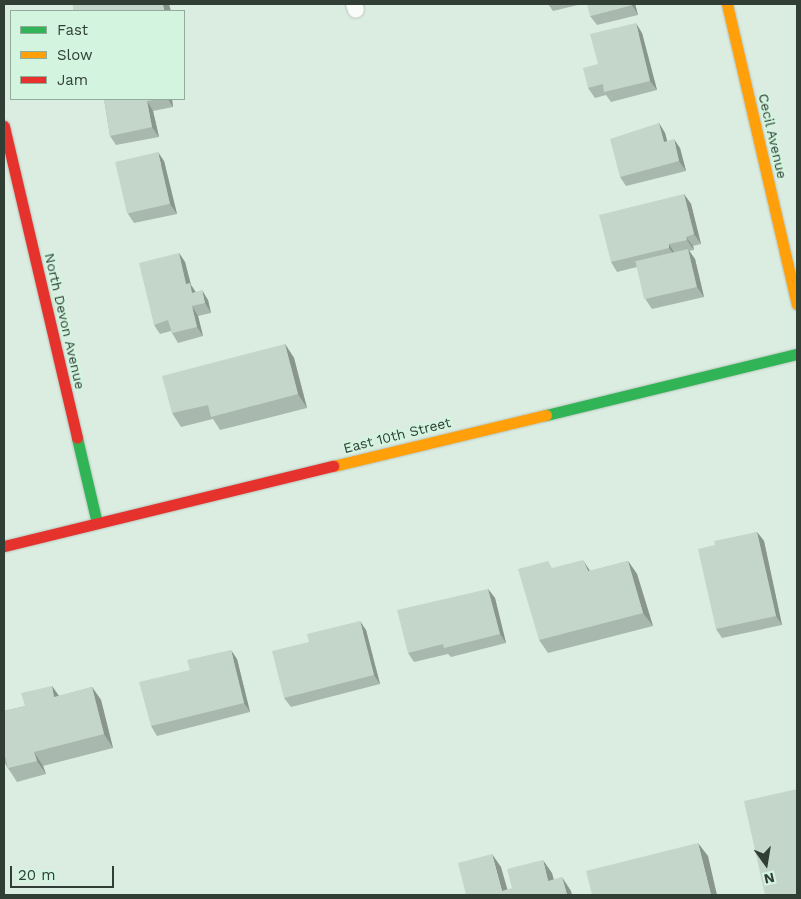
<!DOCTYPE html>
<html>
<head>
<meta charset="utf-8">
<style>
  body { margin:0 }
  #map { position:relative; width:801px; height:899px; overflow:hidden; background:#dbede1; font-family:"Work Sans",sans-serif }
  div>[style] { position:absolute }
  .roads { filter:drop-shadow(0 0 1px #b8c6bd) drop-shadow(0 0 1px #b8c6bd) }
  .lane>* { height:16px; margin:-8px; padding:0 8px; transform-origin:8px; border-radius:8px; background:#fafcfa }
  .fast>* { height:11px; margin:-5.5px; padding:0 5.5px; transform-origin:5.5px; border-radius:5.5px; background:#30b455 }
  .slow>* { height:11px; margin:-5.5px; padding:0 5.5px; transform-origin:5.5px; border-radius:5.5px; background:#ff9f0a }
  .jam>* { height:11px; margin:-5.5px; padding:0 5.5px; transform-origin:5.5px; border-radius:5.5px; background:#e5322d }
  .wall>* { inset:0; background:#a9b8ae }
  .shaded-wall>* { inset:0; background:#89968d }
  .building>* { inset:0; background:#c4d6ca; transform-origin:0 0 }
  span { translate:-50% -50%; white-space:nowrap; text-align:center; line-height:1.15; -webkit-text-stroke:4px #d3f5df; paint-order:stroke }
  .street-label { font-size:14px; color:#303e35 }
  .frame { position:absolute; inset:0; border:5px solid #303e35; pointer-events:none }
  .legend { position:absolute; left:10px; top:10px; width:175px; height:90px; box-sizing:border-box; background:#d3f5df; border:1px solid #92ac9b; margin:0; padding:6px 9px; list-style:none; font-size:15px; color:#303e35 }
  .legend li { display:flex; align-items:center; gap:10px; height:25px }
  .legend b { width:25px; border:1px solid #92ac9b }
  .north { position:absolute; left:741px; top:839px; width:50px; height:50px; -webkit-text-stroke:4px #d3f5df; paint-order:stroke; rotate:167deg; font-size:14px; font-weight:700; line-height:20px; text-align:center; color:#303e35 }
  .north::after { content:''; display:block; margin:auto; width:18px; height:22px; background:#303e35; clip-path:polygon(50% 0,100% 100%,50% 72%,0 100%) }
  .scale { position:absolute; left:10px; top:866px; width:104px; height:22px; box-sizing:border-box; border:2px solid #303e35; border-top:0; padding-left:6px; font-size:15px; line-height:18px; white-space:nowrap; color:#303e35; -webkit-text-stroke:4px #d3f5df; paint-order:stroke }
</style>
</head>
<body>
<div id="map">
  <div class="roads">
    <div class="lane">
      <i style="left:354px;top:4px;width:6px;rotate:72deg"></i>
    </div>
    <div class="fast">
      <i style="left:546px;top:415px;width:258px;rotate:-13.7deg"></i>
      <i style="left:77px;top:438px;width:87px;rotate:76.8deg"></i>
    </div>
    <div class="slow">
      <i style="left:727px;top:4px;width:308px;rotate:76.9deg"></i>
      <i style="left:333px;top:466px;width:219px;rotate:-13.5deg"></i>
    </div>
    <div class="jam">
      <i style="left:4px;top:126px;width:320px;rotate:76.8deg"></i>
      <i style="left:4px;top:546px;width:339px;rotate:-13.7deg"></i>
    </div>
  </div>
  <div class="wall">
    <i style="clip-path:polygon(548px 4px,582px 4px,553px 11px)"></i>
    <i style="clip-path:polygon(635px 4px,638px 15px,597px 25px,590px 16px)"></i>
    <i style="clip-path:polygon(642px 33px,657px 90px,611px 102px,606px 95px,595px 98px,588px 88px,598px 64px)"></i>
    <i style="clip-path:polygon(104px 99px,172px 99px,173px 107px,153px 111px,159px 137px,116px 145px,110px 136px)"></i>
    <i style="clip-path:polygon(659px 123px,665px 133px,667px 141px,680px 148px,686px 171px,626px 186px,620px 177px)"></i>
    <i style="clip-path:polygon(164px 161px,177px 214px,134px 223px,128px 214px)"></i>
    <i style="clip-path:polygon(684px 194px,691px 204px,701px 244px,693px 246px,694px 250px,689px 251px,695px 259px,704px 297px,652px 309px,646px 300px,637px 267px,617px 272px,611px 262px)"></i>
    <i style="clip-path:polygon(179px 253px,185px 262px,191px 285px,196px 292px,208px 300px,211px 313px,198px 316px,203px 336px,178px 343px,172px 333px,171px 331px,160px 334px,154px 325px)"></i>
    <i style="clip-path:polygon(285px 344px,294px 358px,307px 408px,220px 430px,213px 419px,181px 427px,172px 413px)"></i>
    <i style="clip-path:polygon(757px 532px,764px 541px,782px 625px,722px 638px,716px 629px,715px 545px)"></i>
    <i style="clip-path:polygon(628px 561px,637px 574px,653px 626px,548px 653px,539px 640px,553px 568px,590px 571px)"></i>
    <i style="clip-path:polygon(488px 589px,495px 598px,506px 643px,451px 657px,448px 654px,414px 662px,408px 653px)"></i>
    <i style="clip-path:polygon(366px 630px,380px 684px,291px 707px,284px 698px)"></i>
    <i style="clip-path:polygon(237px 659px,250px 712px,157px 736px,151px 726px,190px 670px)"></i>
    <i style="clip-path:polygon(52px 686px,59px 696px,92px 687px,101px 700px,113px 748px,43px 766px,46px 774px,17px 782px,4px 762px,4px 711px,25px 706px)"></i>
  </div>
  <div class="shaded-wall">
    <i style="clip-path:polygon(163px 4px,169px 4px,171px 11px,164px 11px)"></i>
    <i style="clip-path:polygon(631px 4px,635px 4px,638px 15px,632px 5px)"></i>
    <i style="clip-path:polygon(636px 23px,642px 33px,657px 90px,650px 81px)"></i>
    <i style="clip-path:polygon(168px 99px,172px 99px,173px 107px)"></i>
    <i style="clip-path:polygon(147px 101px,153px 111px,159px 137px,152px 127px)"></i>
    <i style="clip-path:polygon(659px 123px,665px 133px,670px 151px,664px 142px)"></i>
    <i style="clip-path:polygon(674px 139px,680px 148px,686px 171px,679px 161px)"></i>
    <i style="clip-path:polygon(158px 152px,164px 161px,177px 214px,170px 204px)"></i>
    <i style="clip-path:polygon(684px 194px,691px 204px,701px 244px,694px 234px)"></i>
    <i style="clip-path:polygon(686px 237px,693px 246px,694px 250px,687px 240px)"></i>
    <i style="clip-path:polygon(669px 244px,675px 254px,676px 257px,669px 248px)"></i>
    <i style="clip-path:polygon(688px 249px,695px 259px,704px 297px,697px 287px)"></i>
    <i style="clip-path:polygon(179px 253px,185px 262px,191px 285px,196px 293px,199px 302px,186px 284px)"></i>
    <i style="clip-path:polygon(202px 290px,208px 300px,211px 313px,205px 303px)"></i>
    <i style="clip-path:polygon(192px 306px,198px 316px,203px 336px,197px 327px)"></i>
    <i style="clip-path:polygon(285px 344px,294px 358px,307px 408px,298px 394px)"></i>
    <i style="clip-path:polygon(757px 532px,764px 541px,782px 625px,776px 616px)"></i>
    <i style="clip-path:polygon(583px 560px,592px 574px,588px 571px)"></i>
    <i style="clip-path:polygon(628px 561px,637px 574px,653px 626px,643px 613px)"></i>
    <i style="clip-path:polygon(488px 589px,495px 598px,506px 643px,500px 634px)"></i>
    <i style="clip-path:polygon(360px 621px,366px 630px,380px 684px,374px 675px)"></i>
    <i style="clip-path:polygon(231px 650px,237px 659px,250px 712px,244px 703px)"></i>
    <i style="clip-path:polygon(52px 686px,61px 699px,54px 697px)"></i>
    <i style="clip-path:polygon(92px 687px,101px 700px,113px 748px,104px 734px)"></i>
    <i style="clip-path:polygon(34px 752px,43px 766px,46px 774px,37px 761px)"></i>
    <i style="clip-path:polygon(698px 843px,708px 856px,717px 895px,711px 895px)"></i>
    <i style="clip-path:polygon(492px 854px,501px 867px,509px 895px,502px 891px)"></i>
    <i style="clip-path:polygon(543px 860px,552px 873px,558px 894px,548px 881px)"></i>
    <i style="clip-path:polygon(562px 877px,571px 891px,572px 895px,567px 895px)"></i>
  </div>
  <div class="building">
    <i style="left:73px;top:4px;width:90px;height:7px"></i>
    <i style="clip-path:polygon(587px 4px,631px 4px,632px 5px,590px 16px)"></i>
    <i style="clip-path:polygon(636px 23px,650px 81px,604px 92px,603px 84px,588px 88px,583px 68px,598px 64px,590px 34px)"></i>
    <i style="clip-path:polygon(104px 99px,160px 99px,147px 101px,152px 127px,110px 136px)"></i>
    <i style="clip-path:polygon(659px 123px,664px 142px,674px 139px,679px 161px,620px 177px,610px 139px)"></i>
    <i style="left:158px;top:152px;width:53px;height:44px;rotate:77deg"></i>
    <i style="clip-path:polygon(684px 194px,694px 234px,686px 237px,687px 240px,669px 244px,669px 248px,611px 262px,599px 215px)"></i>
    <i style="left:688px;top:249px;width:39px;height:54px;rotate:77deg"></i>
    <i style="clip-path:polygon(179px 253px,186px 284px,190px 283px,192px 293px,202px 290px,205px 303px,192px 306px,197px 327px,172px 333px,168px 320px,154px 325px,139px 263px)"></i>
    <i style="clip-path:polygon(285px 344px,298px 394px,211px 417px,208px 405px,172px 413px,162px 376px)"></i>
    <i style="clip-path:polygon(757px 532px,776px 616px,716px 629px,698px 549px,715px 545px,714px 541px)"></i>
    <i style="clip-path:polygon(583px 560px,588px 571px,628px 561px,643px 613px,539px 640px,518px 569px,548px 561px,552px 568px)"></i>
    <i style="clip-path:polygon(488px 589px,500px 634px,444px 648px,443px 644px,408px 653px,397px 610px)"></i>
    <i style="clip-path:polygon(360px 621px,374px 675px,284px 698px,272px 651px,309px 642px,307px 634px)"></i>
    <i style="clip-path:polygon(231px 650px,244px 703px,151px 726px,139px 682px,190px 670px,187px 660px)"></i>
    <i style="clip-path:polygon(52px 686px,54px 697px,92px 687px,104px 734px,34px 752px,37px 761px,8px 768px,5px 756px,4px 757px,4px 711px,25px 706px,21px 693px)"></i>
    <i style="clip-path:polygon(797px 789px,797px 895px,765px 895px,744px 801px)"></i>
    <i style="clip-path:polygon(698px 843px,711px 895px,592px 895px,586px 871px)"></i>
    <i style="clip-path:polygon(492px 854px,502px 891px,512px 888px,507px 869px,543px 860px,548px 881px,562px 877px,567px 895px,466px 895px,458px 863px)"></i>
  </div>
  <div class="street-label">
    <span style="left:773px;top:136px;rotate:77deg">Cecil Avenue</span>
    <span style="left:65px;top:321px;rotate:77deg">North Devon Avenue</span>
    <span style="left:397px;top:435px;rotate:-14deg">East 10th Street</span>
  </div>
  <div class="frame"></div>
  <ul class="legend">
  <li><b style="height:6px;background:#30b455"></b>Fast</li>
  <li><b style="height:6px;background:#ff9f0a"></b>Slow</li>
  <li><b style="height:6px;background:#e5322d"></b>Jam</li>
  </ul>
  <div class="north">N</div>
  <div class="scale">20 m</div>
</div>
</body>
</html>
